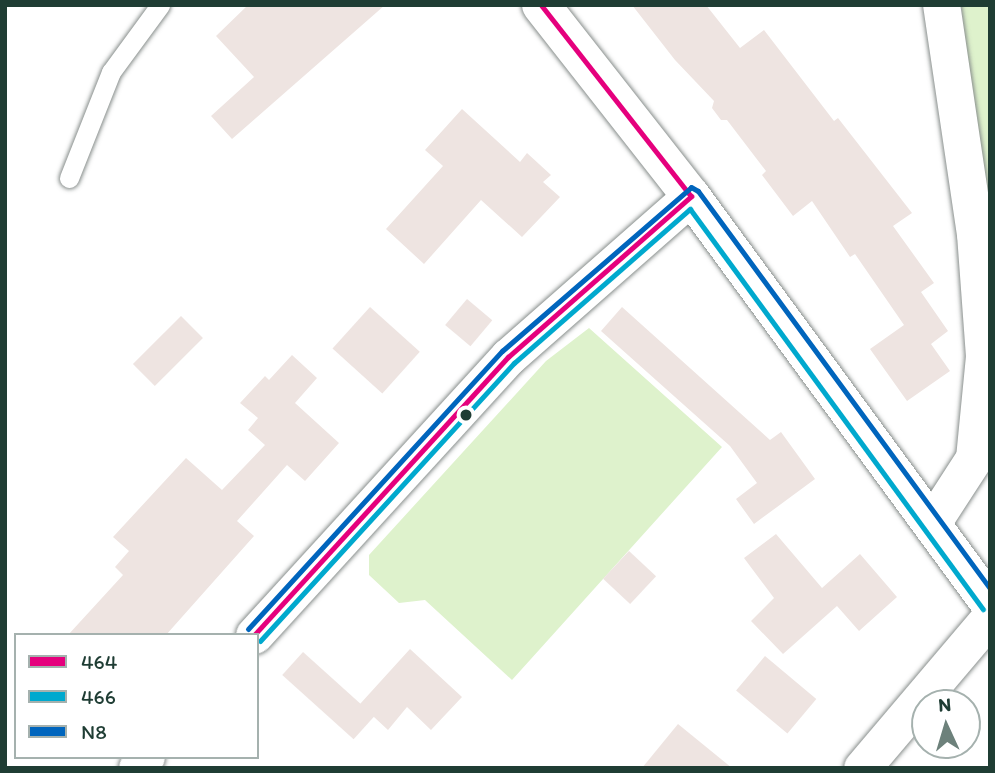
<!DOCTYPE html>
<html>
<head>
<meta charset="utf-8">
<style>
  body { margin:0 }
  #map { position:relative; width:995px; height:773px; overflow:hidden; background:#fff; font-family:Itim,sans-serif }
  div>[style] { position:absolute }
  .green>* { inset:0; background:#def2cc }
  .building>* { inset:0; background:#eee4e1; transform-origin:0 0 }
  .roads { filter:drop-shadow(0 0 2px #898f8d) drop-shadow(0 0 2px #898f8d) }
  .lane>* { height:19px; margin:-9.5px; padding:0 9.5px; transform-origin:9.5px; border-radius:9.5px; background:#fff }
  .street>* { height:37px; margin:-18.5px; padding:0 18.5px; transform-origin:18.5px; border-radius:18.5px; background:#fff }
  .secondary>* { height:38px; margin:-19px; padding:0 19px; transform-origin:19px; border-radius:19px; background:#fff }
  .bus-1>* { height:5px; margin:-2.5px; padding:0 2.5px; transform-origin:2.5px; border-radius:2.5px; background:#e5007d }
  .bus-2>* { height:5px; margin:-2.5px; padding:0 2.5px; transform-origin:2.5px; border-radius:2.5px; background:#00a9ce }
  .bus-3>* { height:5px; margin:-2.5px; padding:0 2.5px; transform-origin:2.5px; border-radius:2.5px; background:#0065bd }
  .dots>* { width:19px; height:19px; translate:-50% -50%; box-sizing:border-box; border:4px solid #fff; border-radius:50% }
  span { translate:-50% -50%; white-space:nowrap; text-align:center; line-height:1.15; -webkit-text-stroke:5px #fff; paint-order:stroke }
  .frame { position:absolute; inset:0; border:7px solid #1f3d34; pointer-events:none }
  .legend { position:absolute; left:14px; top:633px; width:245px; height:126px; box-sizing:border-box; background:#fff; border:2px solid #a5b1ae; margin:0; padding:9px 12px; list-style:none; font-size:21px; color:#1f3d34 }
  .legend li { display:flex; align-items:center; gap:14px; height:35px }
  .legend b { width:35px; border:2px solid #a5b1ae }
  .north { position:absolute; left:911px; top:689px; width:70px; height:70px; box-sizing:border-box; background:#fff; border:2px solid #a5b1ae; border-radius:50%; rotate:356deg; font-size:19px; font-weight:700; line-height:28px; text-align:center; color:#1f3d34 }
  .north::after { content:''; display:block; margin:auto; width:24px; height:32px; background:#6d817b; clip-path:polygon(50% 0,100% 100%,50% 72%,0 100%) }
</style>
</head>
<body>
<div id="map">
  <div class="green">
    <i style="clip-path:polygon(961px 5px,990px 5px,990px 231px,968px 63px)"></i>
    <i style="clip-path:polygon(589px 328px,722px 447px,512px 680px,425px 600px,399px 603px,369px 575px,369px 555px,546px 361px)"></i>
  </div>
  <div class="building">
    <i style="clip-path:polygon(248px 5px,385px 5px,232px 139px,211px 116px,254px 77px,216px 36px)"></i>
    <i style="clip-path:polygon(632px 5px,706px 5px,740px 48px,764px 30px,834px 121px,838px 118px,912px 213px,893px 226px,934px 283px,921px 292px,948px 331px,931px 344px,950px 371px,907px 401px,870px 349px,904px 325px,855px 254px,850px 257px,812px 201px,793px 216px,762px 175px,766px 171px,727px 120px,721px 120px,712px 108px,714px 101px,675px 60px)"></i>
    <i style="clip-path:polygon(462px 109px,520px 162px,527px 153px,551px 175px,543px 182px,560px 197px,522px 237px,481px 200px,424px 264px,386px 229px,443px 166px,425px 150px)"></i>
    <i style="left:467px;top:299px;width:33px;height:34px;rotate:40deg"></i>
    <i style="left:370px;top:307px;width:67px;height:56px;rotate:42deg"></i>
    <i style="clip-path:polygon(622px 307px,770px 440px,781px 432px,815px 479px,754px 524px,736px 499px,757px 483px,730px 446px,601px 331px)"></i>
    <i style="left:181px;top:316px;width:31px;height:68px;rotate:45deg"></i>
    <i style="clip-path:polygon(292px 355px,317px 378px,295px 403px,339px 443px,305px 481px,287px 465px,237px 521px,254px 536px,166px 635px,68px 635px,123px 575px,115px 567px,129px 551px,113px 537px,186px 458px,222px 490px,265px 445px,248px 430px,258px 418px,240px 403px,265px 376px,269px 380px)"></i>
    <i style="clip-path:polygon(776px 534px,822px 588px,860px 554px,897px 597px,859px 631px,837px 606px,783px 654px,751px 621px,774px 598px,744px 558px)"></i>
    <i style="left:629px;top:551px;width:37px;height:38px;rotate:43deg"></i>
    <i style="clip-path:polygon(410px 649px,462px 697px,431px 730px,407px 707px,388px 730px,360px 704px)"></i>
    <i style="left:303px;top:652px;width:96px;height:31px;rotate:42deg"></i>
    <i style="left:765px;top:656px;width:67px;height:45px;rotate:40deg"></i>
    <i style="clip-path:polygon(678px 724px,732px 768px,642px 768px)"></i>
  </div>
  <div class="roads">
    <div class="lane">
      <i style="left:69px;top:178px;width:114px;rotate:-68.4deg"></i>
      <i style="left:111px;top:72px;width:83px;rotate:-53.8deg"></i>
    </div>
    <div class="street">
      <i style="left:932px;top:523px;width:77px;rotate:-57.1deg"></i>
      <i style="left:974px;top:458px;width:102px;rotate:-84.4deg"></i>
      <i style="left:984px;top:356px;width:122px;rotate:-94.2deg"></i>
      <i style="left:975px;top:234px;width:232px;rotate:-98.4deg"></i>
      <i style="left:254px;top:635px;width:377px;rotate:-47.6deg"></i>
      <i style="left:508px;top:357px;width:244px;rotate:-41.3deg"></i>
      <i style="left:137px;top:768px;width:14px;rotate:-51deg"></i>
      <i style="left:862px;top:768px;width:198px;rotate:-49.7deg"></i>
    </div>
    <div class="secondary">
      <i style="left:541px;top:5px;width:243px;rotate:51.9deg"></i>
      <i style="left:691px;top:196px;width:506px;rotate:53.76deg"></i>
    </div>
  </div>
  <div class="bus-1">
    <i style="left:541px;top:5px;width:243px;rotate:51.9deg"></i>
    <i style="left:254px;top:635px;width:377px;rotate:-47.6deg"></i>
    <i style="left:508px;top:357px;width:244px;rotate:-41.3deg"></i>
  </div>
  <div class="bus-2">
    <i style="left:260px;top:641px;width:377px;rotate:-47.6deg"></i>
    <i style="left:514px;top:363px;width:234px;rotate:-41.2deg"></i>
    <i style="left:690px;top:209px;width:496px;rotate:53.8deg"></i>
  </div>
  <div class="bus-3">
    <i style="left:248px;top:629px;width:377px;rotate:-47.6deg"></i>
    <i style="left:502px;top:351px;width:250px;rotate:-40.9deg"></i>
    <i style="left:691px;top:187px;width:8px;rotate:30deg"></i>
    <i style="left:698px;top:191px;width:494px;rotate:53.7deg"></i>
  </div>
  <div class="dots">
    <i style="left:466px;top:415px;background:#1f3d34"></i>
  </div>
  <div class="frame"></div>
  <ul class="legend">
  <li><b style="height:9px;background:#e5007d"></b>464</li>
  <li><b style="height:9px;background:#00a9ce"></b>466</li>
  <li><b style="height:9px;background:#0065bd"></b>N8</li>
  </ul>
  <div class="north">N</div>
</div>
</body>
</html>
